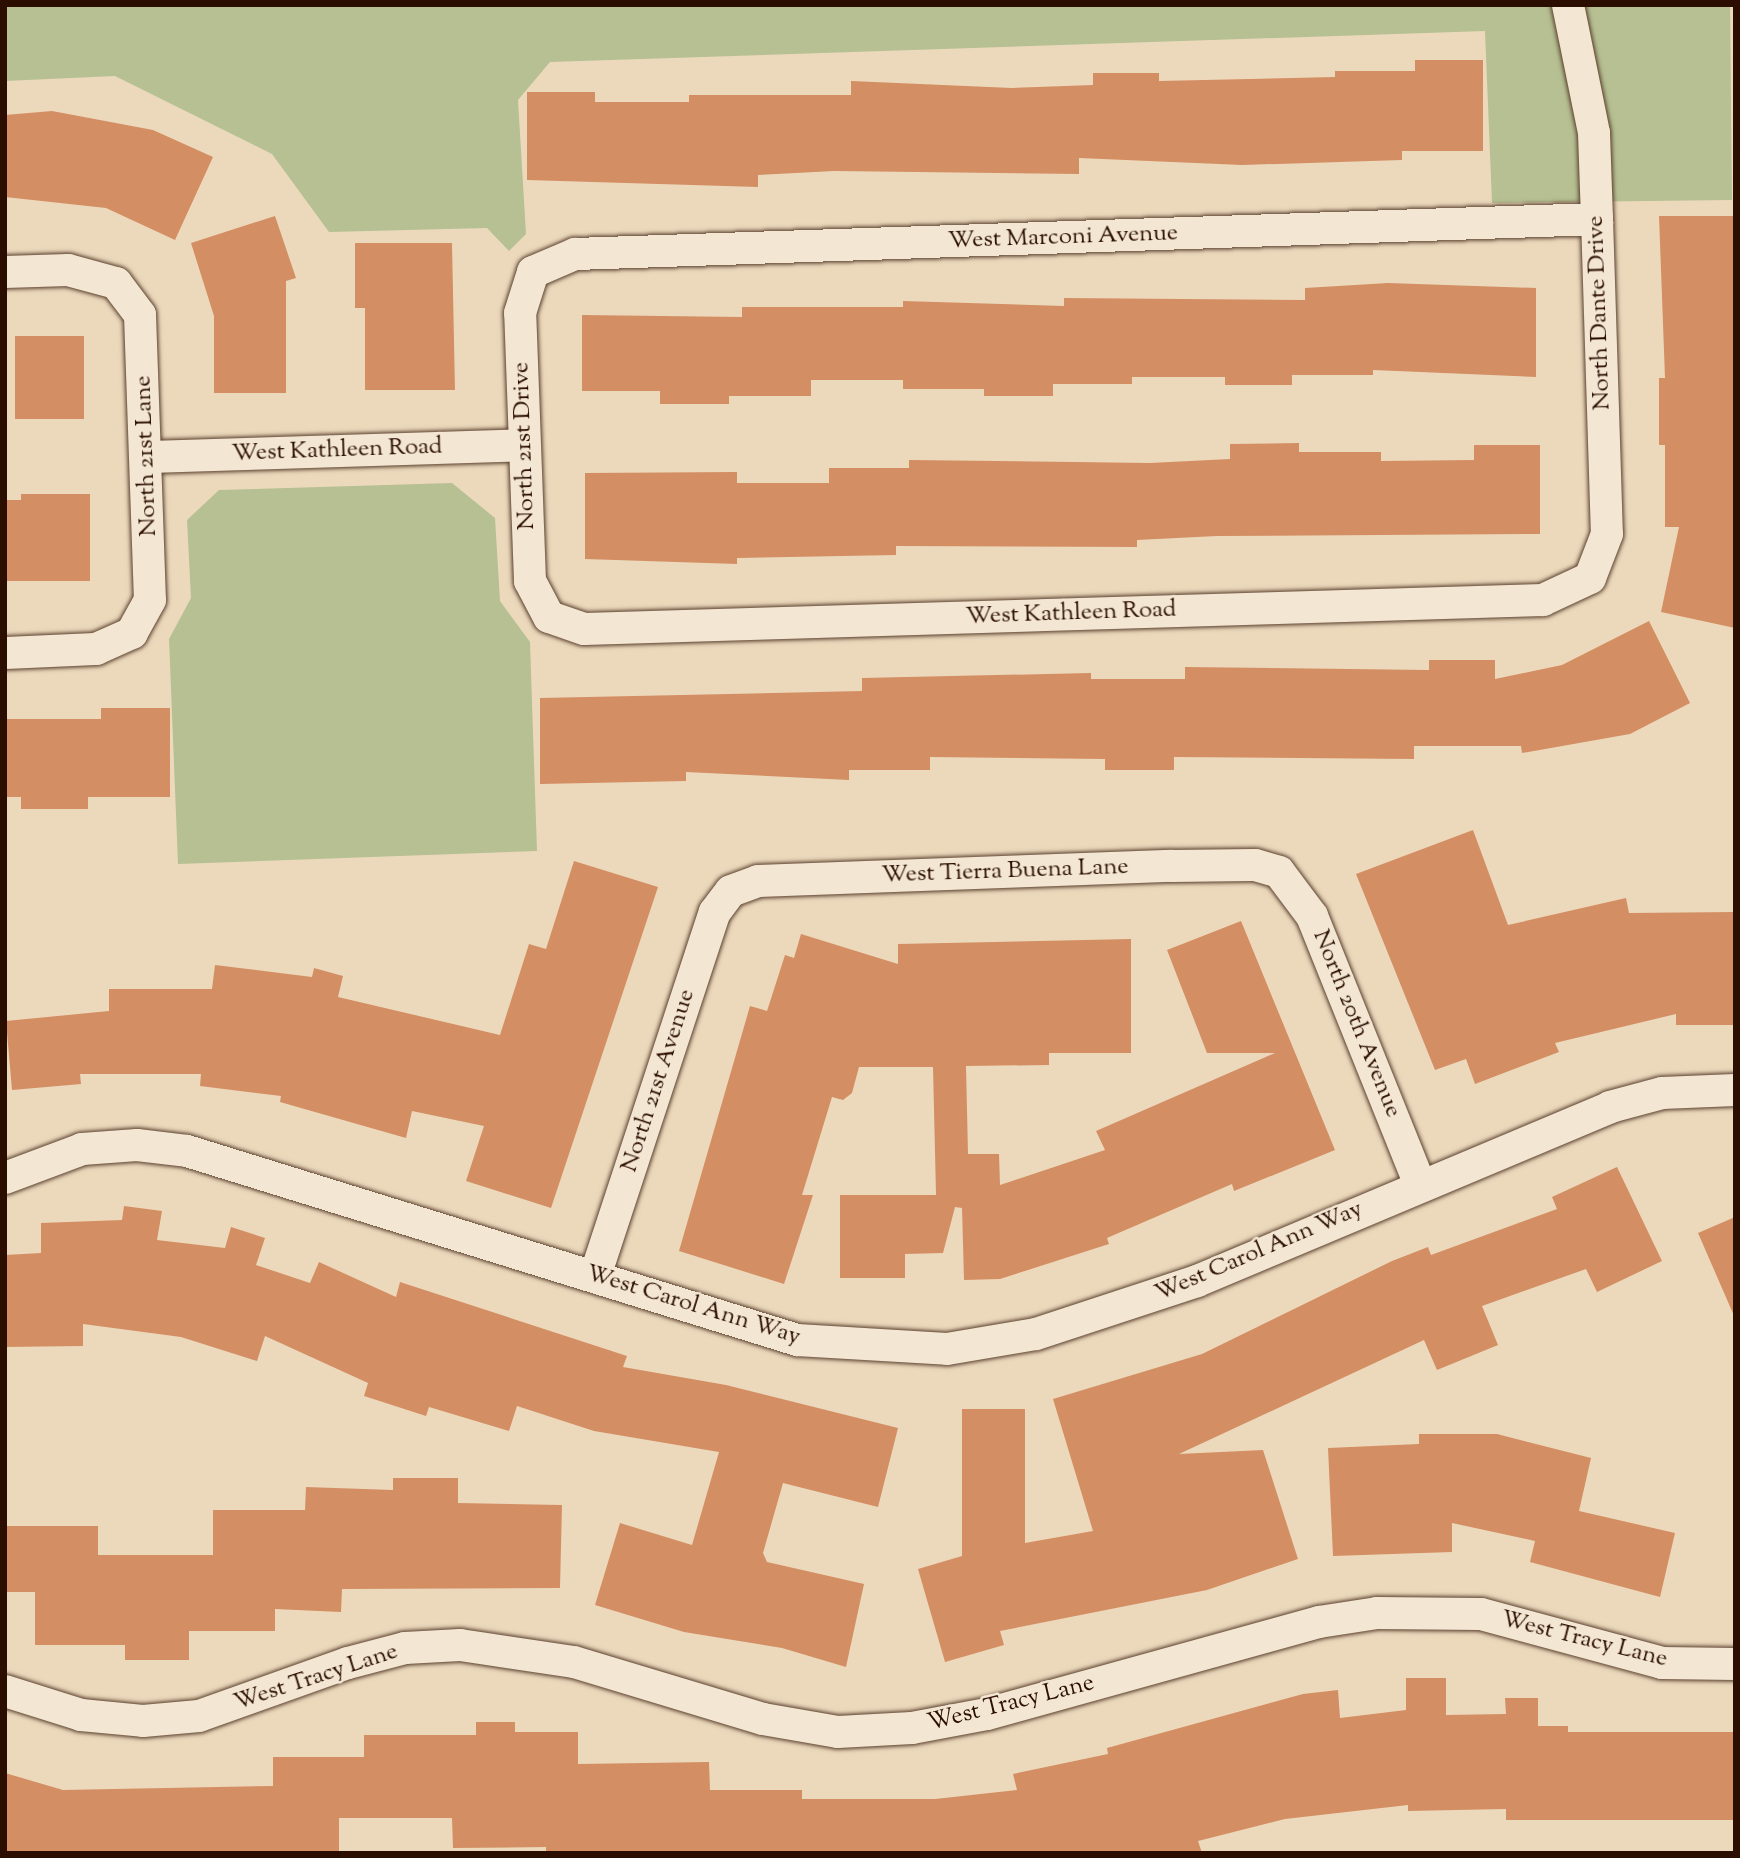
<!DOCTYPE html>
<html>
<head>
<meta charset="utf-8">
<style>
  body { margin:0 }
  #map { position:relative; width:1740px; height:1858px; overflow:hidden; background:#ecd9bc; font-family:"Sorts Mill Goudy",serif }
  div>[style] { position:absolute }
  .green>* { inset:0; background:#b6c092 }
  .building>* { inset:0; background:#d48e63; transform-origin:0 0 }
  .roads { filter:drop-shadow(0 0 2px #5b412f) drop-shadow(0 0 2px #5b412f) }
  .street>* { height:32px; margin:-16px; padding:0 16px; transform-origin:16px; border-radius:16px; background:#f3e6d3 }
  span { translate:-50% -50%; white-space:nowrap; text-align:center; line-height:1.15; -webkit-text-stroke:5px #f3e6d3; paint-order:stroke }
  .street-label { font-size:24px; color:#2b0e00 }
  .frame { position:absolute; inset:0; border:7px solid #2b0e00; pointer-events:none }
</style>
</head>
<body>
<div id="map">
  <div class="green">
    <i style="clip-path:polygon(5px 5px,1730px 5px,1732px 200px,1492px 203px,1485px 31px,550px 62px,518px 100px,526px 234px,509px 251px,487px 228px,329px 232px,272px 154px,115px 76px,5px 81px)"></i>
    <i style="clip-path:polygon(452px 483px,495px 518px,500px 601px,530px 642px,537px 851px,178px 864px,169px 639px,191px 598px,187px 520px,219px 490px)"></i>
  </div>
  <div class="building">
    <i style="clip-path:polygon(1415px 60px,1483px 60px,1483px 151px,1402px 151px,1402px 160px,1242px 165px,1079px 158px,1079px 174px,834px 171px,758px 175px,758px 187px,527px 180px,527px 92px,595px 92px,595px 102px,689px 102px,689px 95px,851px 95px,851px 81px,1012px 88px,1093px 85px,1093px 73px,1159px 73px,1159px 81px,1335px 77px,1335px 71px,1415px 71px)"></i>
    <i style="clip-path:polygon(52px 111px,153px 130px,213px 157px,175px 240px,106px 208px,5px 197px,5px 115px)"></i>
    <i style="clip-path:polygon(275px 216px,296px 278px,286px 281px,286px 393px,214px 393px,214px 316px,191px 243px)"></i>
    <i style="clip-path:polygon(1659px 216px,1735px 216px,1735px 628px,1661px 612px,1679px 527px,1665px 527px,1665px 445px,1659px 445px,1659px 378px,1665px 378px)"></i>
    <i style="clip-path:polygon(355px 243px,452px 243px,455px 390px,365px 390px,365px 308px,355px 308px)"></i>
    <i style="clip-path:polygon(1388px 283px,1536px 288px,1536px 377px,1373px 370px,1373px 375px,1292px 375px,1292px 385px,1225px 385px,1225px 377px,1132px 377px,1132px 384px,1053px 384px,1053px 396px,984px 396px,984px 389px,903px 389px,903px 380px,811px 380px,811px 396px,729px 396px,729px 404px,660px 404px,660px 391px,582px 391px,582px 315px,742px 317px,742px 307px,903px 307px,903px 301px,1064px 306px,1064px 298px,1305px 300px,1305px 288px)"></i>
    <i style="left:15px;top:336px;width:69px;height:83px"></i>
    <i style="clip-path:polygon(1299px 443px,1299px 452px,1381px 452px,1381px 461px,1474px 460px,1474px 445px,1540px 445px,1540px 534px,1217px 536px,1137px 540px,1137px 547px,896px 546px,896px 555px,737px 558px,737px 564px,585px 559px,585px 473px,737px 472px,737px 483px,829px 483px,829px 468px,909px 468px,909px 460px,1150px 463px,1230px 459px,1230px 444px)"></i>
    <i style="clip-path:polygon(21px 494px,90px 494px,90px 581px,5px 581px,5px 500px,21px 500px)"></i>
    <i style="clip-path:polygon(1649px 621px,1690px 703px,1630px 734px,1522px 753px,1521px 746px,1414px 746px,1414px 759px,1174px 757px,1174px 770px,1105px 770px,1105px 759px,930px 757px,930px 770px,849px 770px,849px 780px,686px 772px,686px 781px,540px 784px,540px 698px,862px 691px,862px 678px,1091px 673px,1091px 679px,1185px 679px,1185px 667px,1429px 670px,1429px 660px,1495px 660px,1495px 679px,1562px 665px)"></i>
    <i style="clip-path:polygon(101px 708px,170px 708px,170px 797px,88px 797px,88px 809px,21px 809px,21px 797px,5px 797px,5px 719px,101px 719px)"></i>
    <i style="clip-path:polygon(1473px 830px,1508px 925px,1626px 898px,1629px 913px,1735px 912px,1735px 1025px,1676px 1025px,1676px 1014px,1555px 1043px,1559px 1052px,1475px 1084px,1466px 1059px,1435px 1070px,1356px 874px)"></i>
    <i style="clip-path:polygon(574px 861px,658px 887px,551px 1208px,466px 1181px,484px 1126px,412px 1111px,406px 1138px,280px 1102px,281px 1096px,200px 1086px,201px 1074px,80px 1074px,81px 1084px,12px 1090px,6px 1021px,109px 1011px,109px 989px,212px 989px,215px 965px,312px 977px,314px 968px,343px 976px,338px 997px,500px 1035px,529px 944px,546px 949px)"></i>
    <i style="clip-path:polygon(1241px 921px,1335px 1150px,1234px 1191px,1232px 1184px,1107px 1238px,1109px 1244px,1000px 1279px,964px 1280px,962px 1208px,955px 1207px,943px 1253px,905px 1254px,905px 1278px,840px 1278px,840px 1195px,936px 1195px,933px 1067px,859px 1067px,852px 1093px,843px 1100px,832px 1097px,802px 1195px,813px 1195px,784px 1284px,679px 1251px,750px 1006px,767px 1011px,785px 955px,794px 958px,801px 934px,898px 964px,898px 944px,1131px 939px,1131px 1053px,1049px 1053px,1049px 1065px,966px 1066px,968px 1154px,999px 1154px,1000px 1185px,1105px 1150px,1096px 1131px,1275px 1053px,1207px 1053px,1167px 950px)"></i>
    <i style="clip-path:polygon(1617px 1167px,1662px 1261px,1597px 1292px,1586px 1269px,1482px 1306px,1498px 1345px,1437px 1370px,1424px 1340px,1179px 1454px,1263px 1450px,1298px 1559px,1207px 1590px,1000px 1631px,1004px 1645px,945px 1662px,918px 1569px,962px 1556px,962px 1409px,1025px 1409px,1025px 1543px,1093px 1531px,1053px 1399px,1202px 1354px,1392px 1261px,1428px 1247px,1431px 1255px,1557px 1209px,1552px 1197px)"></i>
    <i style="clip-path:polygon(124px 1206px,162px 1211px,157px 1240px,225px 1248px,231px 1227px,265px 1238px,256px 1265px,310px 1283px,319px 1262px,396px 1297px,400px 1282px,627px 1356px,623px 1367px,726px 1385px,898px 1428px,878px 1507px,783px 1483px,763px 1553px,767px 1562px,864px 1584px,846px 1667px,782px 1648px,684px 1632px,595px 1605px,620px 1523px,692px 1545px,719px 1452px,594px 1431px,517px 1406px,509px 1431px,429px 1407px,426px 1416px,364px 1396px,368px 1383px,265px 1336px,257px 1361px,181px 1337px,83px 1324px,83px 1346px,5px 1347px,5px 1255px,41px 1253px,41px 1223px,122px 1220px)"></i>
    <i style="clip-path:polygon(1735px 1217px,1735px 1318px,1698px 1233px)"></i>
    <i style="clip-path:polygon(1419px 1434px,1497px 1434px,1591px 1458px,1579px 1511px,1675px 1533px,1660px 1597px,1530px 1562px,1535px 1541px,1452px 1523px,1452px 1552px,1333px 1556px,1328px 1448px,1419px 1444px)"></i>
    <i style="clip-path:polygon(393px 1478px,458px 1478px,458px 1503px,562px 1505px,560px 1588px,342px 1589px,341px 1612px,275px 1609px,275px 1631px,189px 1631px,189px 1660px,125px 1660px,125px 1645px,35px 1645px,35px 1592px,5px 1592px,5px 1526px,98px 1526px,98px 1555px,213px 1555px,213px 1510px,305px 1510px,306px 1487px,393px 1490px)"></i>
    <i style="clip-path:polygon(1406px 1678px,1446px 1678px,1446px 1715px,1506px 1714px,1505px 1698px,1538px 1698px,1538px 1726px,1568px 1726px,1568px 1732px,1735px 1732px,1735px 1820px,1506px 1820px,1506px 1809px,1408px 1811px,1408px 1805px,1285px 1819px,1198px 1841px,1202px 1853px,546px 1853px,546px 1847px,453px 1848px,452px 1818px,339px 1818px,339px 1853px,5px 1853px,5px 1773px,63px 1790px,273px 1786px,273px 1757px,364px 1757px,364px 1735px,476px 1735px,476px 1722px,515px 1722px,515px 1732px,578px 1732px,578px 1764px,709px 1762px,710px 1790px,802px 1790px,802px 1799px,935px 1799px,1017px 1790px,1013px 1774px,1108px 1754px,1107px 1748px,1303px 1694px,1338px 1690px,1340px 1718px,1406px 1710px)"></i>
  </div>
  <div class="roads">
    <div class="street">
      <i style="left:1568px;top:5px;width:131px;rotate:78.5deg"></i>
      <i style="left:1594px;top:133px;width:86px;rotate:88deg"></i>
      <i style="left:1597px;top:219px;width:315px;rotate:88.2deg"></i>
      <i style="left:1607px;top:534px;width:47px;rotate:111.1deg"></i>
      <i style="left:1590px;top:578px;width:52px;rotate:154.9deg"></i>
      <i style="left:1543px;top:600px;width:959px;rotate:178.27deg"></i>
      <i style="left:584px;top:629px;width:37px;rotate:-161deg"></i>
      <i style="left:549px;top:617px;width:41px;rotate:-117.8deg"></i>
      <i style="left:530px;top:581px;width:268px;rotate:-92.1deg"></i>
      <i style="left:520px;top:313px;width:43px;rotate:-72.4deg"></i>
      <i style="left:533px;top:272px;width:46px;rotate:-23.2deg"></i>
      <i style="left:575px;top:254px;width:1023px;rotate:-1.96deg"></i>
      <i style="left:5px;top:272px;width:63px;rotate:-1.8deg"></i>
      <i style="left:68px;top:270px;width:50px;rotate:15.2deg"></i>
      <i style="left:116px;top:283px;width:40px;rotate:53deg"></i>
      <i style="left:140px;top:315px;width:285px;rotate:88deg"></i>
      <i style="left:150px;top:600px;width:38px;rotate:119deg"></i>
      <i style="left:132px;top:633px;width:39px;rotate:156deg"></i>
      <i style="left:96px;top:649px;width:91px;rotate:177.5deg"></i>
      <i style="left:150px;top:457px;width:374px;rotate:-1.8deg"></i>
      <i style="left:5px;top:1178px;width:82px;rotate:-20.6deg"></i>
      <i style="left:82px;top:1149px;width:55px;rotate:-4.2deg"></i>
      <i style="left:137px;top:1145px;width:50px;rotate:6.8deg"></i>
      <i style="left:187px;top:1151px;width:639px;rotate:17.21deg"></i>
      <i style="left:797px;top:1340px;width:150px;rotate:3.4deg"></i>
      <i style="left:947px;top:1349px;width:90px;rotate:-9.6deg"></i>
      <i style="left:1036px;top:1334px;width:169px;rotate:-18.2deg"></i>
      <i style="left:1197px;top:1281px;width:448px;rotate:-22.8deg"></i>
      <i style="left:1610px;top:1107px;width:54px;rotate:-15.1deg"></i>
      <i style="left:1662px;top:1093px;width:73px;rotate:-2.4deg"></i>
      <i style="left:595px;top:1276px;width:383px;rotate:-71.8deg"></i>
      <i style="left:715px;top:912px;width:26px;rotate:-53deg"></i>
      <i style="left:731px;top:891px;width:29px;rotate:-20deg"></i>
      <i style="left:758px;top:881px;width:414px;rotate:-2.1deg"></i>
      <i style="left:1172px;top:866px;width:83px;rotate:-0.7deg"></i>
      <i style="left:1255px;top:865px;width:25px;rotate:16deg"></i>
      <i style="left:1279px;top:872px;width:55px;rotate:53.1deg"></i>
      <i style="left:1312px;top:916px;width:290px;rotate:68.1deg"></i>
      <i style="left:5px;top:1691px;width:80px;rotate:17.5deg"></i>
      <i style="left:81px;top:1715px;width:62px;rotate:5.5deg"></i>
      <i style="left:143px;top:1721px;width:56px;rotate:-5.1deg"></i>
      <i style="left:199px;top:1716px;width:158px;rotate:-19.6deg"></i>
      <i style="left:348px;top:1663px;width:59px;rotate:-14.7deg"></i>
      <i style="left:405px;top:1648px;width:55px;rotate:-3.1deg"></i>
      <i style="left:460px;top:1645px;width:115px;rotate:8.5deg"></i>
      <i style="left:574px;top:1662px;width:197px;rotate:16.8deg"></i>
      <i style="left:763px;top:1719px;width:76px;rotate:9.8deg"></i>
      <i style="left:838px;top:1732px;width:74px;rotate:-3.1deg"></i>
      <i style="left:912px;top:1728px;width:76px;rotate:-10.6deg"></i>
      <i style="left:987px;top:1714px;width:345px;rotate:-15.5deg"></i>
      <i style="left:1319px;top:1622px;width:59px;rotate:-8.8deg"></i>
      <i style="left:1377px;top:1613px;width:104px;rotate:0.6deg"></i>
      <i style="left:1481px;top:1614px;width:188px;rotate:15.1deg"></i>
      <i style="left:1662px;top:1663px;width:73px;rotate:0.8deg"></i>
    </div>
  </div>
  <div class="street-label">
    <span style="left:1063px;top:238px;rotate:-2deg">West Marconi Avenue</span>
    <span style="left:1600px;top:313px;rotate:-92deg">North Dante Drive</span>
    <span style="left:525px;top:446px;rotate:-92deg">North 21st Drive</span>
    <span style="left:337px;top:451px;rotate:-2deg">West Kathleen Road</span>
    <span style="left:147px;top:456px;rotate:-92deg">North 21st Lane</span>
    <span style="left:1071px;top:614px;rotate:-2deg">West Kathleen Road</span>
    <span style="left:1005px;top:872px;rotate:-2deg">West Tierra Buena Lane</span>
    <span style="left:1356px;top:1024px;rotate:68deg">North 20th Avenue</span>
    <span style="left:659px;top:1081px;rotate:-72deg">North 21st Avenue</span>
    <span style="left:1259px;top:1252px;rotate:-23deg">West Carol Ann Way</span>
    <span style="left:693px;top:1306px;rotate:17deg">West Carol Ann Way</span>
    <span style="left:1584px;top:1640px;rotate:14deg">West Tracy Lane</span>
    <span style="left:316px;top:1678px;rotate:-18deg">West Tracy Lane</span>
    <span style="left:1011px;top:1704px;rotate:-14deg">West Tracy Lane</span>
  </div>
  <div class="frame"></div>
</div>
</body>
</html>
